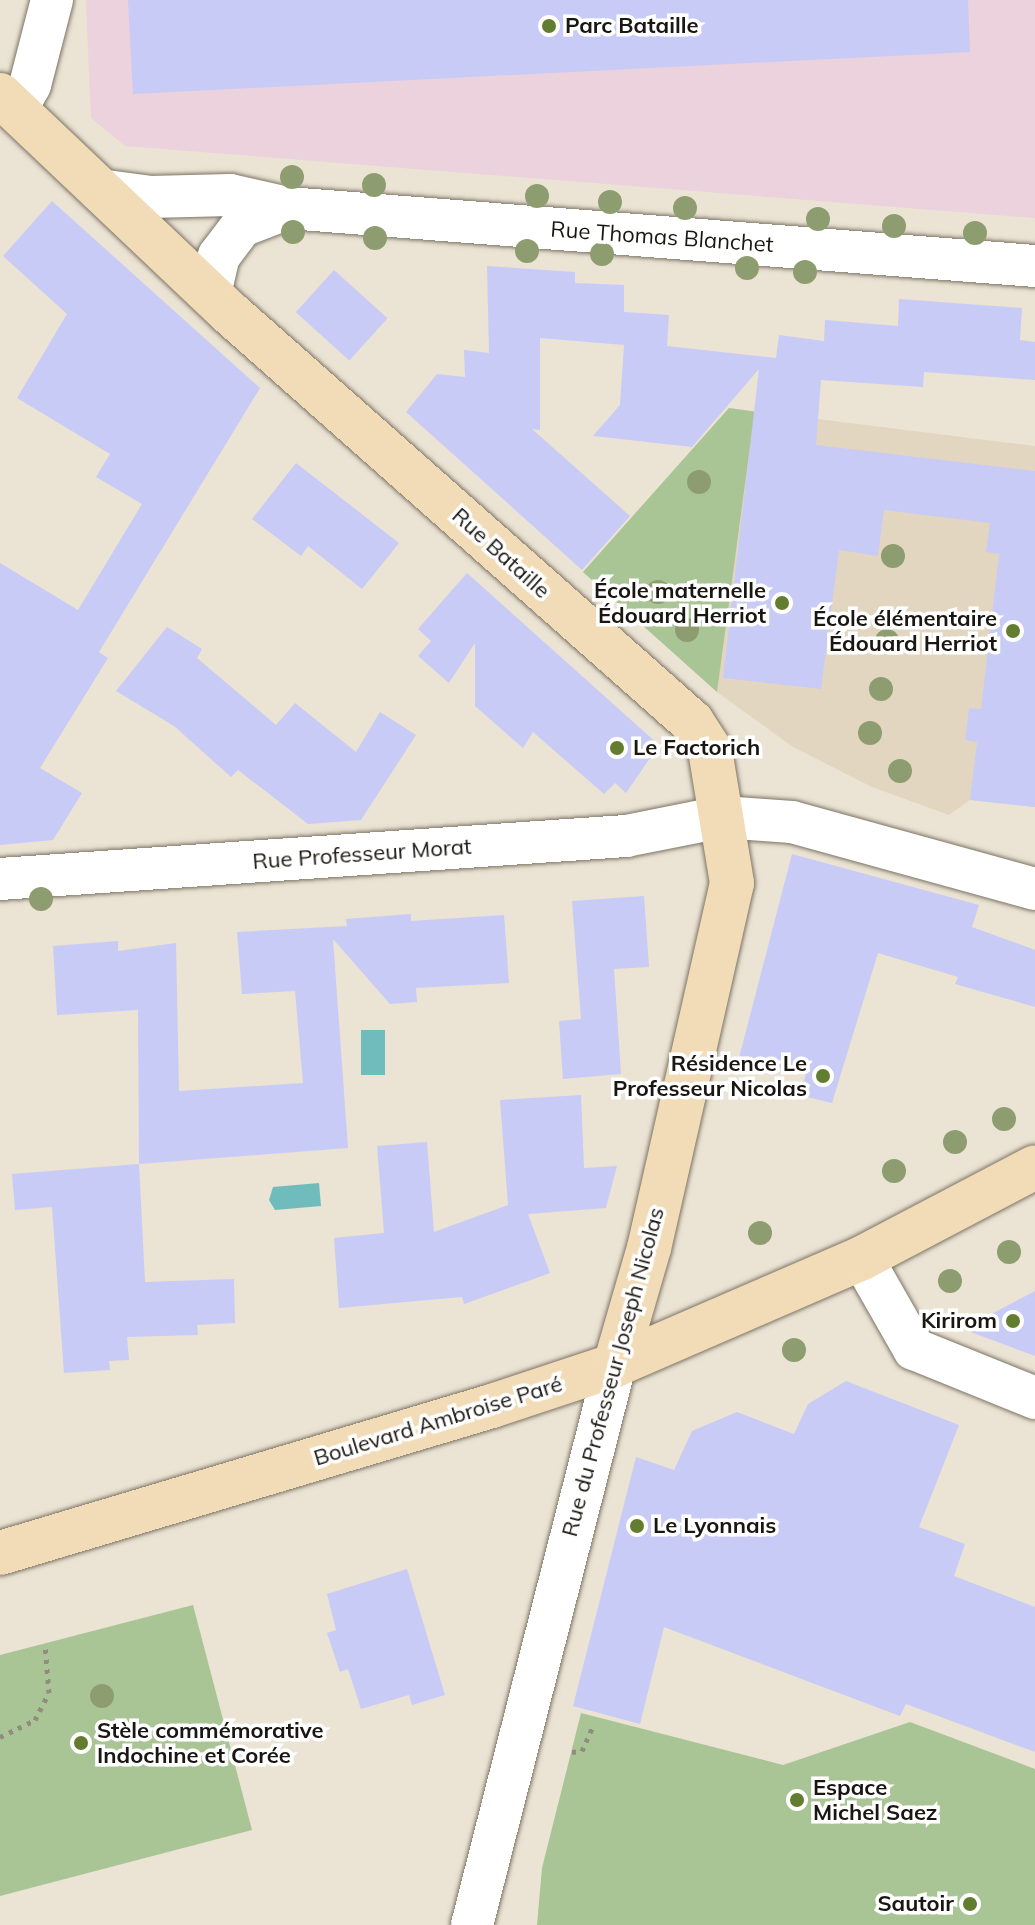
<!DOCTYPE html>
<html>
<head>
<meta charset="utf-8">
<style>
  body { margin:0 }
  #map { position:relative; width:1035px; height:1925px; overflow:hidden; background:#ebe3d3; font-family:Mulish,sans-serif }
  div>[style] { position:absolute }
  .built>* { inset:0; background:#e2d6c0 }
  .industrial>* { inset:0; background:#ebd2dd }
  .green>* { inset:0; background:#aac595 }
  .water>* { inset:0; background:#70bbbc; transform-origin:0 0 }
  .building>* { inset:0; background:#c8cbf6; transform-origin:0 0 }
  .path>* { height:5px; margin-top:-2.5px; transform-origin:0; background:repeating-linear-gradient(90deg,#928c80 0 4px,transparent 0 10px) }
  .roads { filter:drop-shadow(0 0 2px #7c7466) drop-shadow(0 0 2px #7c7466) }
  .street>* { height:42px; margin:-21px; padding:0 21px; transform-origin:21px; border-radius:21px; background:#fff }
  .secondary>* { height:44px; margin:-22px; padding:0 22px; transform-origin:22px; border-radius:22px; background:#f2dcb7 }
  .trees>* { width:24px; height:24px; margin:-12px; border-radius:50%; background:#8e9d6f }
  .dots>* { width:22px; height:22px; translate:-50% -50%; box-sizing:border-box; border:4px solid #fff; border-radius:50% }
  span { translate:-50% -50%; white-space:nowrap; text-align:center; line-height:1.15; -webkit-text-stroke:7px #fff; paint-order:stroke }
  .poi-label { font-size:22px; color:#1a1712; font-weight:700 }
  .left { translate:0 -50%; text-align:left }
  .right { translate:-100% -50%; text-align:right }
  .street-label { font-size:22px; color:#1a1712 }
</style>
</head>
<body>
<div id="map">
  <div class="built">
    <i style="clip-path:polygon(729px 408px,1035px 446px,1035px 807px,970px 800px,949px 815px,872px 787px,793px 747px,717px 692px,583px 572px)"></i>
  </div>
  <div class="industrial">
    <i style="clip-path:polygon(86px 0,1035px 0,1035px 218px,125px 146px,91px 118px)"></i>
  </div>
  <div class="green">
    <i style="clip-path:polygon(729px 408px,764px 413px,750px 447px,717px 692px,583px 572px)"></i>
    <i style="clip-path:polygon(193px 1605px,252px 1830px,0 1896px,0 1655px)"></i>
    <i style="clip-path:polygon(581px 1713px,783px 1765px,910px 1722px,1035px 1769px,1035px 1925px,537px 1925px,542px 1868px)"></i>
  </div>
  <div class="water">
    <i style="left:361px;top:1030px;width:24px;height:45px"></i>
    <i style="clip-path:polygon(319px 1183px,321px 1206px,275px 1210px,269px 1200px,273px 1187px)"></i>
  </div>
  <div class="building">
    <i style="clip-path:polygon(128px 0,968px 0,970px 52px,133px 94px)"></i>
    <i style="clip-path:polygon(52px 201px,260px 388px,99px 652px,108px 658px,40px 768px,82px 793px,53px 840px,0 845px,0 563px,78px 610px,142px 504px,96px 477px,110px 454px,17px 398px,67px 314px,3px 256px)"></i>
    <i style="clip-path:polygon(487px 266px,575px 272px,575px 283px,624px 285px,624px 312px,669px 315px,667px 346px,776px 358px,779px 335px,824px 341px,825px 320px,898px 326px,899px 299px,1022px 308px,1020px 340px,1035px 342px,1035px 380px,924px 372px,923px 387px,821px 380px,816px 445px,1035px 471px,1035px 807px,970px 800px,977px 742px,965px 740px,969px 708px,981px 709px,999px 554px,986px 552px,990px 523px,884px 510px,878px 556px,839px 550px,821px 689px,723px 678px,759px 369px,692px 447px,593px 436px,620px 405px,624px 345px,540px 338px,540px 430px,532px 429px,630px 516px,582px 570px,406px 412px,437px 374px,465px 377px,464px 350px,489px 353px)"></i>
    <i style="left:334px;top:270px;width:72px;height:57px;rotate:42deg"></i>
    <i style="clip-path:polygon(296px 463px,399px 543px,362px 589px,308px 546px,301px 556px,252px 519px)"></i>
    <i style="clip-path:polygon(467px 573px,659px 745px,626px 793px,615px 783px,604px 794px,533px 732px,523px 748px,475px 706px,475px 643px,449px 683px,418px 656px,431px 641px,418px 629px)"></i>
    <i style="clip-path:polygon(167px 627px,202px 649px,197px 658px,276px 725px,295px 703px,356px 752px,380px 712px,416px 735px,361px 820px,308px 824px,238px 770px,231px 777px,174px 726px,116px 691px)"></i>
    <i style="clip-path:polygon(792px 854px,979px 905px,972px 927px,1035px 950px,1035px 1007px,955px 984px,958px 977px,878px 953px,832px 1103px,799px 1095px,806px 1075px,739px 1058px)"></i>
    <i style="clip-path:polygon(644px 896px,649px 967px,614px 969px,621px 1074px,563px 1079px,559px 1021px,581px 1019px,572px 901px)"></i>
    <i style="clip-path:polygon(411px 914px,411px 921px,504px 915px,509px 983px,416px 988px,417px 1002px,390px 1004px,333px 939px,348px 1148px,139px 1164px,138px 1010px,57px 1015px,53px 946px,118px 941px,118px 951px,176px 943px,179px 1091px,303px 1083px,295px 991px,242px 994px,237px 932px,347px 926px,346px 919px)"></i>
    <i style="clip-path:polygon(581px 1095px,584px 1168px,617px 1166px,606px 1208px,528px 1214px,550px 1273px,464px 1304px,462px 1297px,339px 1308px,334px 1238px,384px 1233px,377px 1146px,427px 1142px,434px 1232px,508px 1205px,500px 1100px)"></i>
    <i style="clip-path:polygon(139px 1164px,145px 1282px,234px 1279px,235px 1323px,197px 1325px,198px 1335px,127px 1337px,129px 1360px,109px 1361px,110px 1370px,64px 1373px,52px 1207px,15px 1210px,12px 1174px)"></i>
    <i style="clip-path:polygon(1035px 1291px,1035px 1356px,963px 1329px)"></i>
    <i style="clip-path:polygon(846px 1381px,959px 1425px,919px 1527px,965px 1544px,954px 1576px,1035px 1607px,1035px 1752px,906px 1704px,900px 1716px,664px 1627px,640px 1724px,573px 1706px,636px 1457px,674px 1470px,692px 1431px,737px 1412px,794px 1434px,808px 1404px)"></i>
    <i style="clip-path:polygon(407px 1569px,445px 1695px,412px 1705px,409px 1695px,361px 1709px,348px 1669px,340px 1672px,327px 1633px,336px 1630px,327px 1594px)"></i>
  </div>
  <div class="path">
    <i style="left:0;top:1737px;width:39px;rotate:-26deg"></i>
    <i style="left:35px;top:1720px;width:30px;rotate:-63deg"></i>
    <i style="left:49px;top:1693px;width:49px;rotate:-94.7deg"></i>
    <i style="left:572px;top:1752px;width:10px;rotate:-6deg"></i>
    <i style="left:582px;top:1751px;width:27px;rotate:-66deg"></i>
  </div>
  <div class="roads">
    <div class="street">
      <i style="left:16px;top:110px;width:29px;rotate:-61deg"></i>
      <i style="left:30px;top:85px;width:88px;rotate:-75.5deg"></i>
      <i style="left:99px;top:190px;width:51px;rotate:7.8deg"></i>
      <i style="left:150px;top:197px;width:80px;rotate:-1.4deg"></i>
      <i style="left:230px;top:195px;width:59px;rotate:12.6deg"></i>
      <i style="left:288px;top:208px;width:749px;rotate:4.44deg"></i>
      <i style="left:210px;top:294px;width:39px;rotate:-77deg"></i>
      <i style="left:219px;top:256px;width:38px;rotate:-53deg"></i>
      <i style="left:242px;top:226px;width:49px;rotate:-21.4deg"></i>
      <i style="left:0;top:879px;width:627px;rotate:-3.93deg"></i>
      <i style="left:626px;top:836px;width:98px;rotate:-11.2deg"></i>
      <i style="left:722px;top:817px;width:70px;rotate:4.1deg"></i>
      <i style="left:792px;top:822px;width:252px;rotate:15.4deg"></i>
      <i style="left:862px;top:1258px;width:105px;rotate:60.3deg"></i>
      <i style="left:914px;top:1349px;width:131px;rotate:22deg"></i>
      <i style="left:472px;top:1925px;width:578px;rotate:-75.68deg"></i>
    </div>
    <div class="secondary">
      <i style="left:0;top:95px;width:318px;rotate:43.5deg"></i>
      <i style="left:231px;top:314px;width:616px;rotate:41.51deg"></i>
      <i style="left:692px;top:722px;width:33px;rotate:57deg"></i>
      <i style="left:710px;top:750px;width:135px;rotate:80.6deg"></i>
      <i style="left:732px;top:883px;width:374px;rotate:102.8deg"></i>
      <i style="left:649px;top:1248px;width:122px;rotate:106.2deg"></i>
      <i style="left:0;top:1553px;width:513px;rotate:-16.64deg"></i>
      <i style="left:492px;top:1406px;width:130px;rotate:-18.4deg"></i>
      <i style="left:615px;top:1365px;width:269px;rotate:-23.4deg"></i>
      <i style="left:862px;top:1258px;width:195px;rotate:-27.7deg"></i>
    </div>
  </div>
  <div class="trees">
    <i style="left:292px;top:177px"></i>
    <i style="left:374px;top:185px"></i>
    <i style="left:537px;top:196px"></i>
    <i style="left:610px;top:202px"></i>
    <i style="left:685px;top:208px"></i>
    <i style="left:818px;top:219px"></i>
    <i style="left:894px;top:226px"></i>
    <i style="left:293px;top:232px"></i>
    <i style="left:975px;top:233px"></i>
    <i style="left:375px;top:238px"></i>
    <i style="left:527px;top:251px"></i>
    <i style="left:602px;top:254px"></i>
    <i style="left:747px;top:268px"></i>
    <i style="left:805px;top:272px"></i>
    <i style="left:699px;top:482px"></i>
    <i style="left:893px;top:556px"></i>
    <i style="left:658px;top:592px"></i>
    <i style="left:687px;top:630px"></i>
    <i style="left:887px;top:641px"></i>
    <i style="left:881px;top:689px"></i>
    <i style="left:870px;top:733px"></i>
    <i style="left:900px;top:771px"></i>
    <i style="left:41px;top:899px"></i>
    <i style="left:1004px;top:1119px"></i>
    <i style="left:955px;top:1142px"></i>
    <i style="left:894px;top:1171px"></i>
    <i style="left:760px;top:1233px"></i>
    <i style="left:1009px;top:1252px"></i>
    <i style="left:950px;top:1281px"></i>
    <i style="left:794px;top:1350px"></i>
    <i style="left:102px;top:1696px"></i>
  </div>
  <div class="dots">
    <i style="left:549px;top:26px;background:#627c30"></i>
    <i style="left:782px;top:603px;background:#627c30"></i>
    <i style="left:1013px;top:631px;background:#627c30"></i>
    <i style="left:617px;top:748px;background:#627c30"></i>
    <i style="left:823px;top:1076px;background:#627c30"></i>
    <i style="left:1013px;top:1321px;background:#627c30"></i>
    <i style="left:637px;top:1526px;background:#627c30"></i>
    <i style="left:81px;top:1743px;background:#627c30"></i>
    <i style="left:797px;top:1800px;background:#627c30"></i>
    <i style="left:970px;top:1904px;background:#627c30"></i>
  </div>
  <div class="poi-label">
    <span class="left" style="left:565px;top:26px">Parc Bataille</span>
    <span class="right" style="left:766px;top:603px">École maternelle<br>Édouard Herriot</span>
    <span class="right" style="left:997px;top:631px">École élémentaire<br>Édouard Herriot</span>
    <span class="left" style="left:633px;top:748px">Le Factorich</span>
    <span class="right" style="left:807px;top:1076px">Résidence Le<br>Professeur Nicolas</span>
    <span class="right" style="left:997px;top:1321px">Kirirom</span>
    <span class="left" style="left:653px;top:1526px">Le Lyonnais</span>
    <span class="left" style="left:97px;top:1743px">Stèle commémorative<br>Indochine et Corée</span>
    <span class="left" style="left:813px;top:1800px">Espace<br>Michel Saez</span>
    <span class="right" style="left:954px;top:1904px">Sautoir</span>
  </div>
  <div class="street-label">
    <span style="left:662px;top:237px;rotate:4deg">Rue Thomas Blanchet</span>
    <span style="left:501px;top:553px;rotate:42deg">Rue Bataille</span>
    <span style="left:362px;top:854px;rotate:-4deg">Rue Professeur Morat</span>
    <span style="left:613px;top:1372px;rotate:-75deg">Rue du Professeur Joseph Nicolas</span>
    <span style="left:438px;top:1421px;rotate:-17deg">Boulevard Ambroise Paré</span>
  </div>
</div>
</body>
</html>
